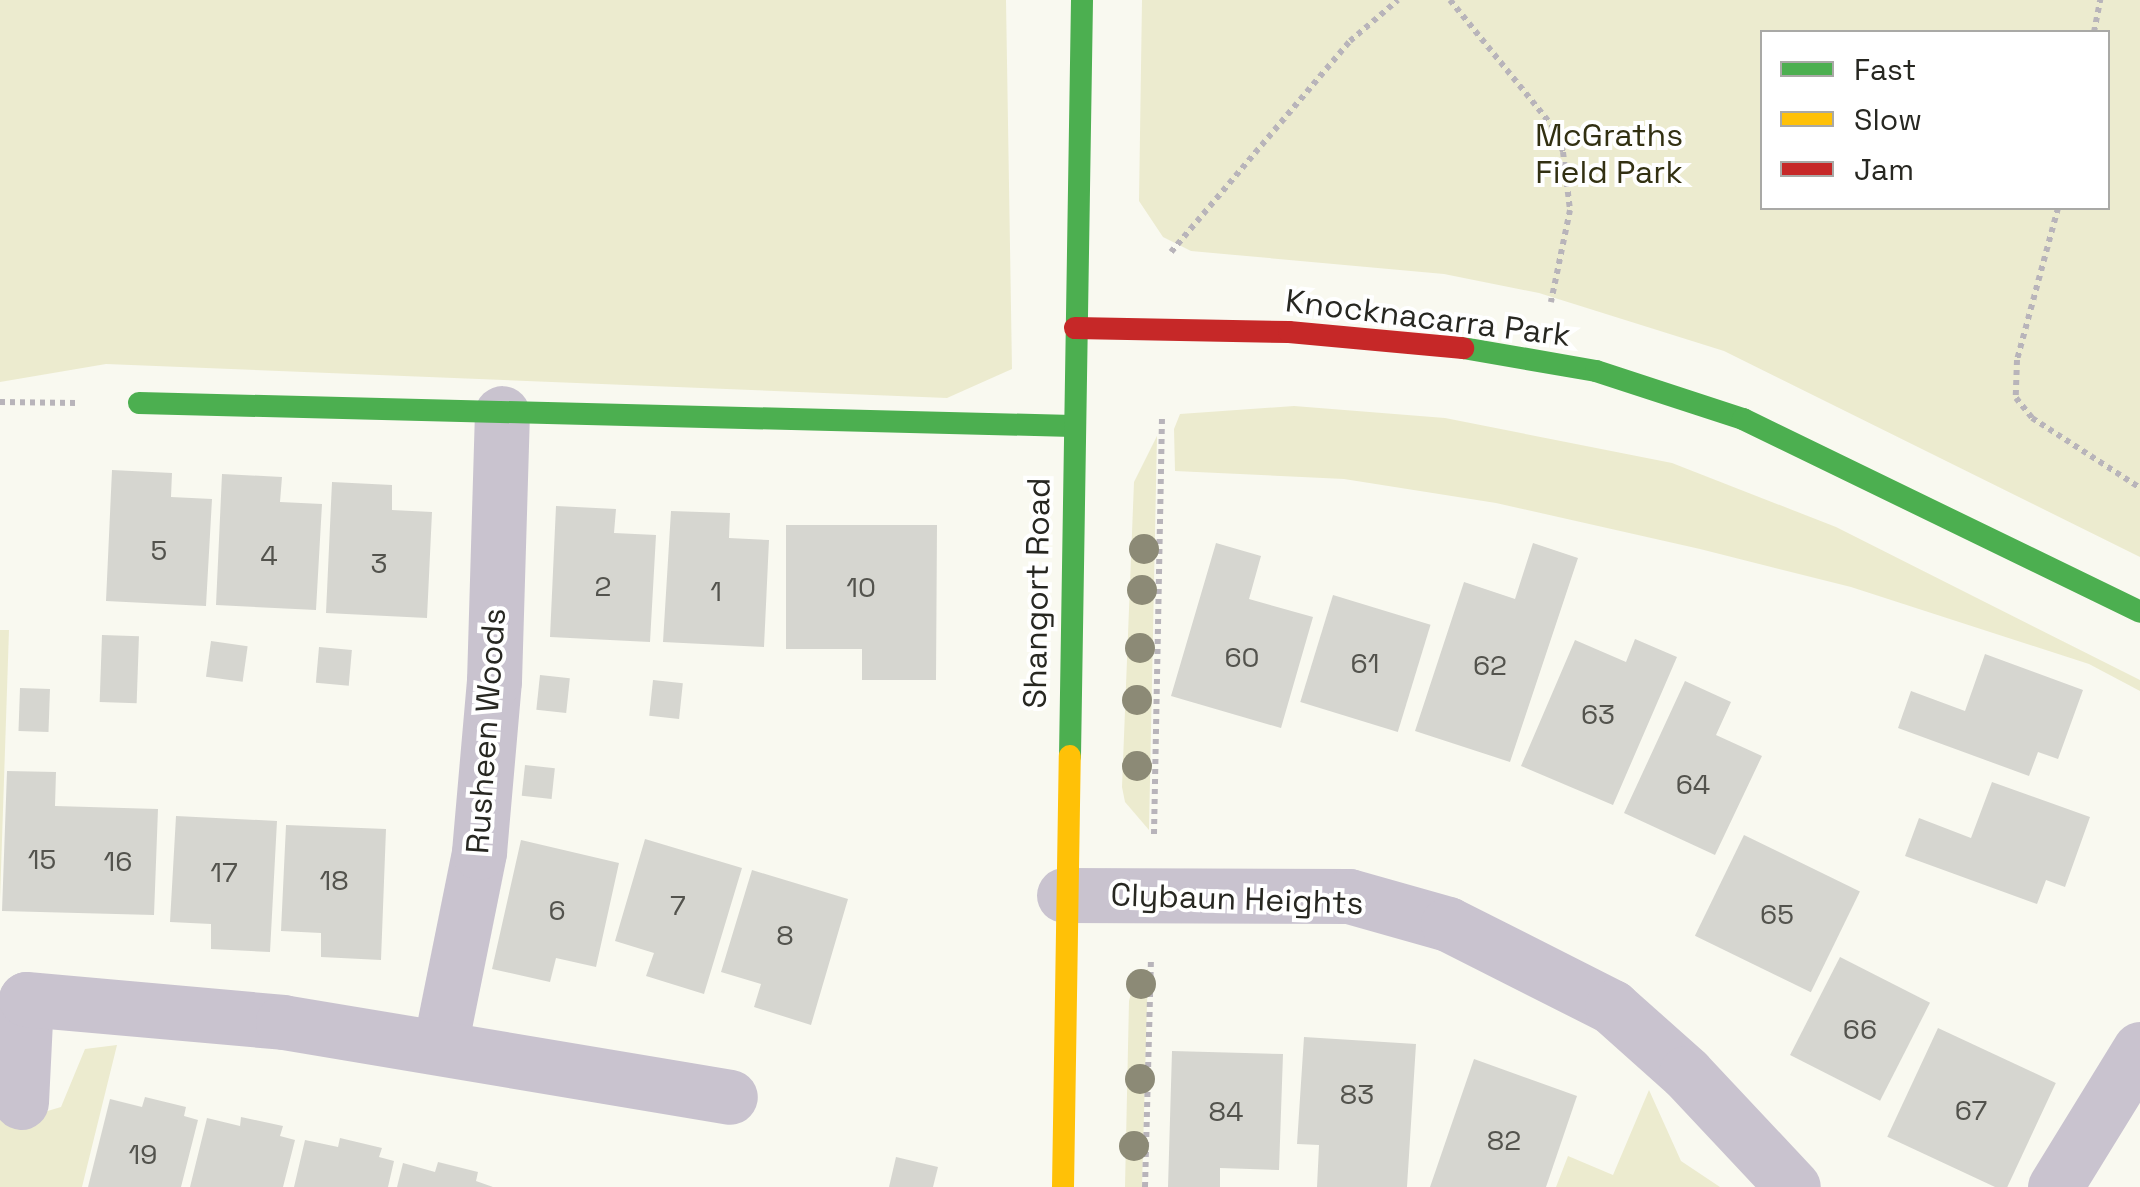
<!DOCTYPE html>
<html>
<head>
<meta charset="utf-8">
<style>
  body { margin:0 }
  #map { position:relative; width:2140px; height:1187px; overflow:hidden; background:#f9f9f0; font-family:"Space Grotesk",sans-serif }
  div>[style] { position:absolute }
  .green>* { inset:0; background:#ecebcf }
  .building>* { inset:0; background:#d6d6d0; transform-origin:0 0 }
  .path>* { height:6px; margin-top:-3px; transform-origin:0; background:repeating-linear-gradient(90deg,#b8b4ba 0 5px,transparent 0 10px) }
  .street>* { height:55px; margin:-27.5px; padding:0 27.5px; transform-origin:27.5px; border-radius:27.5px; background:#c9c3cf }
  .fast>* { height:22px; margin:-11px; padding:0 11px; transform-origin:11px; border-radius:11px; background:#4caf50 }
  .slow>* { height:22px; margin:-11px; padding:0 11px; transform-origin:11px; border-radius:11px; background:#ffc107 }
  .jam>* { height:22px; margin:-11px; padding:0 11px; transform-origin:11px; border-radius:11px; background:#c62828 }
  .trees>* { width:30px; height:30px; margin:-15px; border-radius:50%; background:#8c8a76 }
  span { translate:-50% -50%; white-space:nowrap; text-align:center; line-height:1.15; -webkit-text-stroke:8px #fff; paint-order:stroke }
  .number-label { font-size:28px; color:#53534d }
  .number-label span { -webkit-text-stroke-width:0 }
  .park-label { font-size:32px; color:#323012 }
  .street-label { font-size:32px; color:#272721 }
  .legend { position:absolute; left:1760px; top:30px; width:350px; height:180px; box-sizing:border-box; background:#fff; border:2px solid #a9a9a6; margin:0; padding:12px 18px; list-style:none; font-size:30px; color:#272721 }
  .legend li { display:flex; align-items:center; gap:20px; height:50px }
  .legend b { width:50px; border:2px solid #a9a9a6 }
</style>
</head>
<body>
<div id="map">
  <div class="green">
    <i style="clip-path:polygon(0 0,1006px 0,1012px 369px,947px 398px,106px 364px,0 382px)"></i>
    <i style="clip-path:polygon(evenodd,1142px 0,2140px 0,2140px 557px,1724px 351px,1539px 293px,1444px 274px,1191px 251px,1163px 237px,1139px 201px,1142px 0,1762px 32px,2108px 32px,2108px 208px,1762px 208px,1762px 32px)"></i>
    <i style="clip-path:polygon(1294px 406px,1445px 418px,1672px 463px,1836px 527px,2140px 680px,2140px 691px,2089px 664px,1851px 587px,1700px 549px,1496px 503px,1344px 479px,1175px 471px,1174px 429px,1180px 414px)"></i>
    <i style="clip-path:polygon(1157px 436px,1149px 830px,1125px 802px,1122px 787px,1134px 482px)"></i>
    <i style="clip-path:polygon(0 630px,9px 630px,0 900px)"></i>
    <i style="clip-path:polygon(1148px 969px,1142px 1187px,1125px 1187px,1129px 1001px,1135px 978px)"></i>
    <i style="clip-path:polygon(117px 1045px,82px 1187px,0 1187px,0 1103px,34px 1115px,61px 1107px,85px 1049px)"></i>
    <i style="clip-path:polygon(1649px 1090px,1681px 1161px,1720px 1187px,1556px 1187px,1568px 1156px,1613px 1175px)"></i>
  </div>
  <div class="building">
    <i style="clip-path:polygon(112px 470px,172px 473px,171px 497px,212px 499px,206px 606px,106px 601px)"></i>
    <i style="clip-path:polygon(222px 474px,282px 477px,280px 502px,322px 504px,316px 610px,216px 605px)"></i>
    <i style="clip-path:polygon(332px 482px,392px 485px,392px 510px,432px 512px,427px 618px,326px 613px)"></i>
    <i style="clip-path:polygon(556px 506px,616px 509px,614px 533px,656px 535px,650px 642px,550px 637px)"></i>
    <i style="clip-path:polygon(671px 511px,730px 513px,729px 538px,769px 540px,764px 647px,663px 642px)"></i>
    <i style="clip-path:polygon(786px 525px,937px 525px,936px 680px,862px 680px,862px 649px,786px 649px)"></i>
    <i style="clip-path:polygon(1216px 543px,1261px 556px,1249px 599px,1313px 617px,1281px 728px,1171px 696px)"></i>
    <i style="clip-path:polygon(1533px 543px,1578px 558px,1510px 762px,1415px 731px,1464px 582px,1515px 599px)"></i>
    <i style="left:1333px;top:595px;width:102px;height:112px;rotate:17deg"></i>
    <i style="left:102px;top:635px;width:37px;height:67px;rotate:2deg"></i>
    <i style="clip-path:polygon(1635px 639px,1677px 657px,1613px 805px,1521px 766px,1575px 640px,1626px 662px)"></i>
    <i style="left:211px;top:641px;width:37px;height:36px;rotate:8deg"></i>
    <i style="left:319px;top:647px;width:33px;height:36px;rotate:5deg"></i>
    <i style="clip-path:polygon(1985px 654px,2083px 690px,2058px 759px,2038px 752px,2029px 776px,1898px 728px,1911px 691px,1965px 711px)"></i>
    <i style="left:540px;top:675px;width:30px;height:35px;rotate:6deg"></i>
    <i style="left:653px;top:680px;width:30px;height:36px;rotate:6deg"></i>
    <i style="clip-path:polygon(1685px 681px,1731px 702px,1716px 735px,1762px 756px,1715px 855px,1624px 813px)"></i>
    <i style="left:20px;top:688px;width:30px;height:43px;rotate:2deg"></i>
    <i style="left:525px;top:765px;width:30px;height:31px;rotate:6deg"></i>
    <i style="clip-path:polygon(7px 771px,56px 772px,55px 806px,158px 809px,154px 915px,2px 911px)"></i>
    <i style="clip-path:polygon(1992px 782px,2090px 817px,2065px 887px,2046px 880px,2037px 904px,1905px 856px,1919px 818px,1971px 838px)"></i>
    <i style="clip-path:polygon(176px 816px,277px 821px,270px 952px,211px 949px,211px 924px,170px 922px)"></i>
    <i style="clip-path:polygon(286px 825px,386px 829px,381px 960px,321px 957px,321px 933px,281px 931px)"></i>
    <i style="left:1744px;top:835px;width:129px;height:112px;rotate:26deg"></i>
    <i style="clip-path:polygon(645px 839px,742px 868px,704px 994px,646px 976px,654px 953px,615px 941px)"></i>
    <i style="clip-path:polygon(521px 840px,619px 863px,596px 967px,556px 958px,550px 982px,492px 969px)"></i>
    <i style="clip-path:polygon(752px 870px,848px 899px,811px 1025px,754px 1007px,761px 984px,721px 972px)"></i>
    <i style="left:1840px;top:957px;width:101px;height:110px;rotate:27deg"></i>
    <i style="left:1938px;top:1028px;width:130px;height:120px;rotate:25deg"></i>
    <i style="clip-path:polygon(1304px 1037px,1416px 1044px,1407px 1187px,1317px 1187px,1319px 1145px,1297px 1144px)"></i>
    <i style="clip-path:polygon(1172px 1051px,1283px 1054px,1279px 1170px,1220px 1168px,1220px 1187px,1168px 1187px)"></i>
    <i style="clip-path:polygon(1474px 1059px,1577px 1096px,1546px 1187px,1430px 1187px)"></i>
    <i style="clip-path:polygon(145px 1097px,186px 1107px,184px 1116px,198px 1120px,181px 1187px,88px 1187px,110px 1099px,142px 1107px)"></i>
    <i style="clip-path:polygon(241px 1117px,283px 1126px,280px 1136px,295px 1140px,283px 1187px,190px 1187px,207px 1118px,240px 1126px)"></i>
    <i style="clip-path:polygon(340px 1138px,382px 1148px,379px 1157px,394px 1161px,388px 1187px,294px 1187px,305px 1140px,338px 1147px)"></i>
    <i style="clip-path:polygon(896px 1157px,938px 1167px,933px 1187px,889px 1187px)"></i>
    <i style="clip-path:polygon(438px 1162px,478px 1172px,476px 1181px,493px 1187px,397px 1187px,403px 1163px,435px 1172px)"></i>
  </div>
  <div class="path">
    <i style="left:1450px;top:0;width:165px;rotate:50.9deg"></i>
    <i style="left:1554px;top:128px;width:26px;rotate:69deg"></i>
    <i style="left:1563px;top:152px;width:58px;rotate:83.1deg"></i>
    <i style="left:1570px;top:210px;width:94px;rotate:101.7deg"></i>
    <i style="left:2094px;top:32px;width:33px;rotate:-79deg"></i>
    <i style="left:2058px;top:208px;width:157px;rotate:105.1deg"></i>
    <i style="left:2017px;top:360px;width:38px;rotate:92deg"></i>
    <i style="left:2016px;top:398px;width:26px;rotate:51deg"></i>
    <i style="left:2032px;top:418px;width:129px;rotate:32.9deg"></i>
    <i style="left:1171px;top:252px;width:277px;rotate:-49.7deg"></i>
    <i style="left:1350px;top:41px;width:63px;rotate:-40.5deg"></i>
    <i style="left:0;top:402px;width:77px;rotate:0.7deg"></i>
    <i style="left:1154px;top:834px;width:420px;rotate:-88.9deg"></i>
    <i style="left:1145px;top:1187px;width:229px;rotate:-88.5deg"></i>
  </div>
  <div class="street">
    <i style="left:1064px;top:895px;width:285px;rotate:0.2deg"></i>
    <i style="left:1349px;top:896px;width:103px;rotate:15.8deg"></i>
    <i style="left:1448px;top:924px;width:184px;rotate:26.8deg"></i>
    <i style="left:1612px;top:1007px;width:99px;rotate:41.7deg"></i>
    <i style="left:1686px;top:1073px;width:156px;rotate:46.8deg"></i>
    <i style="left:440px;top:1046px;width:198px;rotate:-78.6deg"></i>
    <i style="left:479px;top:852px;width:172px;rotate:-85deg"></i>
    <i style="left:494px;top:681px;width:268px;rotate:-88.3deg"></i>
    <i style="left:21px;top:1102px;width:103px;rotate:-87.2deg"></i>
    <i style="left:26px;top:999px;width:258px;rotate:5.1deg"></i>
    <i style="left:283px;top:1022px;width:453px;rotate:9.5deg"></i>
    <i style="left:2055px;top:1187px;width:162px;rotate:-58.4deg"></i>
  </div>
  <div class="fast">
    <i style="left:1463px;top:348px;width:135px;rotate:9.8deg"></i>
    <i style="left:1596px;top:371px;width:155px;rotate:18.1deg"></i>
    <i style="left:1743px;top:419px;width:441px;rotate:25.9deg"></i>
    <i style="left:139px;top:403px;width:934px;rotate:1.41deg"></i>
    <i style="left:1070px;top:756px;width:756px;rotate:-89.09deg"></i>
  </div>
  <div class="slow">
    <i style="left:1063px;top:1187px;width:431px;rotate:-89.1deg"></i>
  </div>
  <div class="jam">
    <i style="left:1075px;top:328px;width:214px;rotate:1.1deg"></i>
    <i style="left:1289px;top:332px;width:175px;rotate:5.3deg"></i>
  </div>
  <div class="trees">
    <i style="left:1144px;top:549px"></i>
    <i style="left:1142px;top:590px"></i>
    <i style="left:1140px;top:648px"></i>
    <i style="left:1137px;top:700px"></i>
    <i style="left:1137px;top:766px"></i>
    <i style="left:1141px;top:984px"></i>
    <i style="left:1140px;top:1079px"></i>
    <i style="left:1134px;top:1146px"></i>
  </div>
  <div class="number-label">
    <span style="left:159px;top:550px">5</span>
    <span style="left:269px;top:555px">4</span>
    <span style="left:379px;top:563px">3</span>
    <span style="left:603px;top:586px">2</span>
    <span style="left:861px;top:587px">10</span>
    <span style="left:716px;top:591px">1</span>
    <span style="left:1242px;top:657px">60</span>
    <span style="left:1365px;top:663px">61</span>
    <span style="left:1490px;top:665px">62</span>
    <span style="left:1598px;top:714px">63</span>
    <span style="left:1693px;top:784px">64</span>
    <span style="left:42px;top:859px">15</span>
    <span style="left:118px;top:861px">16</span>
    <span style="left:224px;top:872px">17</span>
    <span style="left:334px;top:880px">18</span>
    <span style="left:678px;top:905px">7</span>
    <span style="left:557px;top:910px">6</span>
    <span style="left:1777px;top:914px">65</span>
    <span style="left:785px;top:935px">8</span>
    <span style="left:1860px;top:1029px">66</span>
    <span style="left:1357px;top:1094px">83</span>
    <span style="left:1971px;top:1110px">67</span>
    <span style="left:1226px;top:1111px">84</span>
    <span style="left:1504px;top:1140px">82</span>
    <span style="left:143px;top:1154px">19</span>
  </div>
  <div class="park-label">
    <span style="left:1609px;top:154px">McGraths<br>Field Park</span>
  </div>
  <div class="street-label">
    <span style="left:1428px;top:318px;rotate:7deg">Knocknacarra Park</span>
    <span style="left:1037px;top:593px;rotate:-89deg">Shangort Road</span>
    <span style="left:486px;top:731px;rotate:-86deg">Rusheen Woods</span>
    <span style="left:1237px;top:899px;rotate:2deg">Clybaun Heights</span>
  </div>
  <ul class="legend">
  <li><b style="height:12px;background:#4caf50"></b>Fast</li>
  <li><b style="height:12px;background:#ffc107"></b>Slow</li>
  <li><b style="height:12px;background:#c62828"></b>Jam</li>
  </ul>
</div>
</body>
</html>
